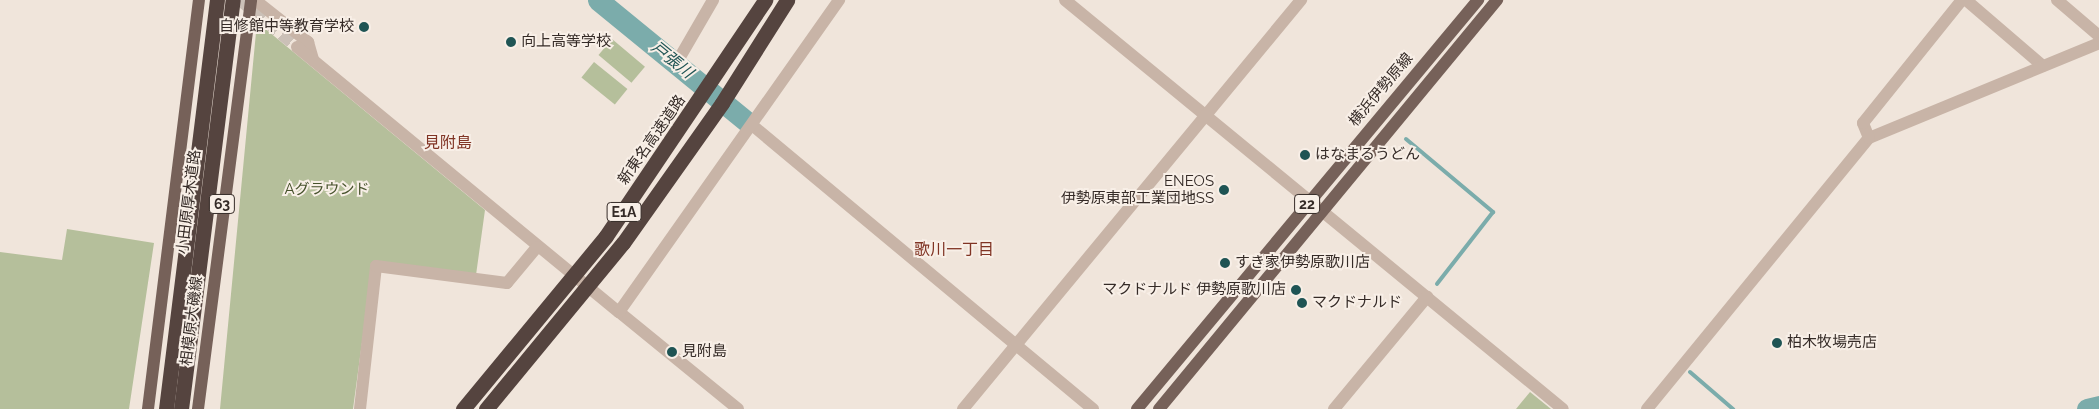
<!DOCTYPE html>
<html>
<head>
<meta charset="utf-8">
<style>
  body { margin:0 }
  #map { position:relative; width:2099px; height:409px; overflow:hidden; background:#f0e5db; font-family:Raleway,"Noto Sans JP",sans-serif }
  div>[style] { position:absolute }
  .green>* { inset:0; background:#b5bf9b; transform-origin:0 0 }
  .stream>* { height:4px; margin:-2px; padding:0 2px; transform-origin:2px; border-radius:2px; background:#7bacab }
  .river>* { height:21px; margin:-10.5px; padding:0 10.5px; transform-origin:10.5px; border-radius:10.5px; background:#7bacab }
  .minor-tunnel>* { height:12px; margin-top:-6px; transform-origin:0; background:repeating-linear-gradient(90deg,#cbc0b7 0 12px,transparent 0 18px) }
  .minor>* { height:12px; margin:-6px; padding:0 6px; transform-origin:6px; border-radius:6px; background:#c8b4a7 }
  .major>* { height:12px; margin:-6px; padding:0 6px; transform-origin:6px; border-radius:6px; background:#766159 }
  .highway>* { height:15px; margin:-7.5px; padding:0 7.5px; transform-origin:7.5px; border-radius:7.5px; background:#55443f }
  .highway-bridge>* { height:15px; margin:-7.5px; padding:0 7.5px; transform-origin:7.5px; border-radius:7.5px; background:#55443f }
  .dots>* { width:14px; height:14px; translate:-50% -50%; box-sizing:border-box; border:2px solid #f8efe7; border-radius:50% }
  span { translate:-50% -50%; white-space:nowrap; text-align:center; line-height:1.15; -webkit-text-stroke:4px #f8efe7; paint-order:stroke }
  .shield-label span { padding:1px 4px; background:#f8efe7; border:1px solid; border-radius:4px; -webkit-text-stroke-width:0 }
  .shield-label { font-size:14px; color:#352b27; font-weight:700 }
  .poi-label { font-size:15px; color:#352b27 }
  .right { translate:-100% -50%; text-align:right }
  .left { translate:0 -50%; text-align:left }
  .street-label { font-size:15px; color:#352b27 }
  .park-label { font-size:15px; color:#46522c }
  .water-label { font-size:16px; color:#1f5454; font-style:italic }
  .neighbourhood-label { font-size:16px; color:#803424 }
</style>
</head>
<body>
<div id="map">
  <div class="green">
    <i style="clip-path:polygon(257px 22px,485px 210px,476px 275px,373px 261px,353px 409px,220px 409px)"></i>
    <i style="left:612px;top:39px;width:43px;height:21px;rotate:40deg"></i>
    <i style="left:594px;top:62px;width:43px;height:20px;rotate:39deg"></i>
    <i style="clip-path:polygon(67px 229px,154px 243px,129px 409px,0 409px,0 252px,62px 260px)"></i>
    <i style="clip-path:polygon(1530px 392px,1551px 409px,1516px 409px)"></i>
  </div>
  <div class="stream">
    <i style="left:1406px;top:139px;width:114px;rotate:40deg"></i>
    <i style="left:1493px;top:212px;width:91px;rotate:127.9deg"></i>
    <i style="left:1690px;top:372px;width:57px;rotate:40.7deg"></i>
  </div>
  <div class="river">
    <i style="left:598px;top:0;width:191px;rotate:39.3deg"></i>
    <i style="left:2087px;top:409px;width:12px;rotate:-14deg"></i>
  </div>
  <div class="minor-tunnel">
    <i style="left:240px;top:0;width:74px;rotate:39.5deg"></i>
  </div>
  <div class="minor">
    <i style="left:255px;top:0;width:68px;rotate:38.4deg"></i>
    <i style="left:308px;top:42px;width:19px;rotate:74deg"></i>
    <i style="left:1065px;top:0;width:644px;rotate:39.4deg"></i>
    <i style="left:1966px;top:0;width:101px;rotate:40.6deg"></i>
    <i style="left:2057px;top:0;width:55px;rotate:40.6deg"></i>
    <i style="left:297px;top:47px;width:417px;rotate:39.5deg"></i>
    <i style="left:680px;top:57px;width:66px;rotate:-59.9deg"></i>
    <i style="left:752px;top:125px;width:444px;rotate:39.8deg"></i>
    <i style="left:1869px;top:138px;width:249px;rotate:-22.4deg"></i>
    <i style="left:360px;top:409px;width:144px;rotate:-83.6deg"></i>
    <i style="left:376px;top:266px;width:132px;rotate:7.4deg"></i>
    <i style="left:507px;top:283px;width:47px;rotate:-50.2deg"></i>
    <i style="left:738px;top:409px;width:154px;rotate:-140.8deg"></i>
    <i style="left:619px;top:312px;width:382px;rotate:-54.8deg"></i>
    <i style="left:963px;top:409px;width:531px;rotate:-50.43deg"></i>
    <i style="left:1334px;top:409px;width:146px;rotate:-50.3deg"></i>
    <i style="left:1647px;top:409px;width:350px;rotate:-50.7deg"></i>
    <i style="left:1869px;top:138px;width:16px;rotate:-112deg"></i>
    <i style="left:1863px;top:123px;width:158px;rotate:-51.2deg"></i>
  </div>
  <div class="major">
    <i style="left:148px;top:409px;width:412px;rotate:-82.9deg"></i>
    <i style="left:198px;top:409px;width:412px;rotate:-82.6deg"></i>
    <i style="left:1137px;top:409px;width:533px;rotate:-50.18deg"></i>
    <i style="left:1159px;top:409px;width:531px;rotate:-50.43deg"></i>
  </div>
  <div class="highway">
    <i style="left:166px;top:409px;width:412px;rotate:-82.9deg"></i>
    <i style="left:181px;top:409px;width:412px;rotate:-82.8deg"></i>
  </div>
  <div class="highway-bridge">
    <i style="left:463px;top:409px;width:224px;rotate:-50.4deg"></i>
    <i style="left:606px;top:236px;width:285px;rotate:-56deg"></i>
    <i style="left:486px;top:409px;width:215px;rotate:-50.5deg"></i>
    <i style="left:623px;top:243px;width:171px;rotate:-54.7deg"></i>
    <i style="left:722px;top:103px;width:122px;rotate:-57.7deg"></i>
  </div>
  <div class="dots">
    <i style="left:364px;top:27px;background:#1f5454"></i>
    <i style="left:511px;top:42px;background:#1f5454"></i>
    <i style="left:1305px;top:155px;background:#1f5454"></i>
    <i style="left:1224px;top:190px;background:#1f5454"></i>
    <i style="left:1225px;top:263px;background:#1f5454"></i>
    <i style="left:1296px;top:290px;background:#1f5454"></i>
    <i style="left:1302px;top:303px;background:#1f5454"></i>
    <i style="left:1777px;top:343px;background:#1f5454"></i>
    <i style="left:672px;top:352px;background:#1f5454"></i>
  </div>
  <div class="shield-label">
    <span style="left:222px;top:204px">63</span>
    <span style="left:1307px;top:204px">22</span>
    <span style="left:624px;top:212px">E1A</span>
  </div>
  <div class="poi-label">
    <span class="right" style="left:354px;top:27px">自修館中等教育学校</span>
    <span class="left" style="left:521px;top:42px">向上高等学校</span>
    <span class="left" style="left:1315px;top:155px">はなまるうどん</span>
    <span class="right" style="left:1214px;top:190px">ENEOS<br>伊勢原東部工業団地SS</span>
    <span class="left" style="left:1235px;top:263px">すき家伊勢原歌川店</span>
    <span class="right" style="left:1286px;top:290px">マクドナルド 伊勢原歌川店</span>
    <span class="left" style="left:1312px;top:303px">マクドナルド</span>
    <span class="left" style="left:1787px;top:343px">柏木牧場売店</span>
    <span class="left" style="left:682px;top:352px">見附島</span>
  </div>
  <div class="street-label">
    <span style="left:1381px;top:90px;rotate:-50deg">横浜伊勢原線</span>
    <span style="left:652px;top:140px;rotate:-55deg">新東名高速道路</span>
    <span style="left:189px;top:202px;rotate:-83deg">小田原厚木道路</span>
    <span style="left:192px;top:321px;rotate:-83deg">相模原大磯線</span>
  </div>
  <div class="park-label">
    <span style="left:327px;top:190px">Aグラウンド</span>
  </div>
  <div class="water-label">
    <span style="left:672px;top:60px;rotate:39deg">戸張川</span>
  </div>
  <div class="neighbourhood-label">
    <span style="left:448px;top:143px">見附島</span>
    <span style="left:954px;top:250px">歌川一丁目</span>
  </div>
</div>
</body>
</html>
